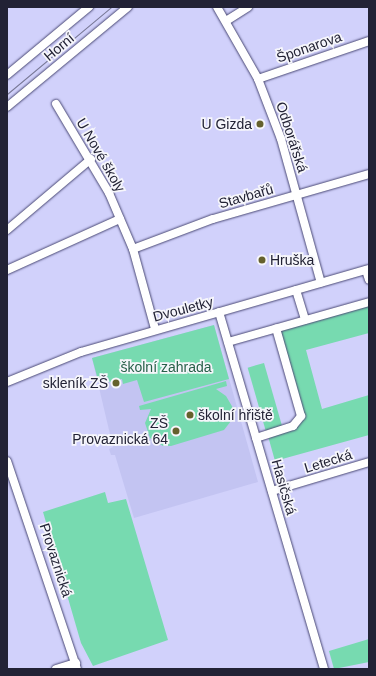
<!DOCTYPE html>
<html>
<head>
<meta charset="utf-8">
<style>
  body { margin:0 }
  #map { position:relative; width:376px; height:676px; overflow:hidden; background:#d1d1fb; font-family:Helvetica,sans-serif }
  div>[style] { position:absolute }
  .built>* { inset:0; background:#c3c4f2 }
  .green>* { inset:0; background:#77dab0; transform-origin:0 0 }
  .roads { filter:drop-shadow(0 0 1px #4a4975) drop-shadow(0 0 1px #4a4975) }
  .minor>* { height:8px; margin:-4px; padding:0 4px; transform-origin:4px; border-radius:4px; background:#fff }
  .tram>* { height:1px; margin:-0.5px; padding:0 0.5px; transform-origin:0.5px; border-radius:0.5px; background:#787896 }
  .dots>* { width:11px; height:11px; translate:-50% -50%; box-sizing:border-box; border:2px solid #f6f6fb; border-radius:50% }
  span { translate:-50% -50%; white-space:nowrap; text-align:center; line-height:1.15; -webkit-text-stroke:3.5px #f6f6fb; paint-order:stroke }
  .street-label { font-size:14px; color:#222235 }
  .poi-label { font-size:14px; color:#222235 }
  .right { translate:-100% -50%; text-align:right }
  .left { translate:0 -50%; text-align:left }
  .park-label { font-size:14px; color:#276049 }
  .frame { position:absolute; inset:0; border:8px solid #222235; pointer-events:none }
</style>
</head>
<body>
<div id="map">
  <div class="built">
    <i style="clip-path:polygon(214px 325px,258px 482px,134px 518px,115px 455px,111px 455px,109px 449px,113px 447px,92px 358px)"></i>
  </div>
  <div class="green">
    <i style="clip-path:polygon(369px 304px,369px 333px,306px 350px,322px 409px,369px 395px,369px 435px,275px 461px,268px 436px,295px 429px,304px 419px,279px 330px)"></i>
    <i style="clip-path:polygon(214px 325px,229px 379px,144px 402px,137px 380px,123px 384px,122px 379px,109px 382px,108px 377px,98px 380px,92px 358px)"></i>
    <i style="left:264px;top:363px;width:66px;height:17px;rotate:74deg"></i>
    <i style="clip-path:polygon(226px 381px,227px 386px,216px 389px,226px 396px,233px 408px,231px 421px,224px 430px,171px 446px,163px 446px,150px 438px,145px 423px,151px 409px,140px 410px,139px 406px)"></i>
    <i style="clip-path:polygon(105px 492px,108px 503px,126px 499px,168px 640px,93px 666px,81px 643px,43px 512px)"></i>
    <i style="clip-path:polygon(369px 639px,369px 662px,334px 669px,329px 651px)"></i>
  </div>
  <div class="roads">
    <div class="minor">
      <i style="left:217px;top:7px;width:83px;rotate:60.3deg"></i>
      <i style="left:258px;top:79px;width:64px;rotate:69deg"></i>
      <i style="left:281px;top:139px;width:149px;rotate:74.5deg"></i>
      <i style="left:226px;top:21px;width:26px;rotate:-32deg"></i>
      <i style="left:7px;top:75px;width:107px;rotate:-39.7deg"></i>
      <i style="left:258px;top:79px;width:117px;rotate:-18.9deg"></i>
      <i style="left:56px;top:104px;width:104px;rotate:59.2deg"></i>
      <i style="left:109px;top:193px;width:61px;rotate:66.8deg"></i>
      <i style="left:133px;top:249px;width:83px;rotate:74.6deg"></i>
      <i style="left:7px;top:107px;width:157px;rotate:-39.6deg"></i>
      <i style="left:7px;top:230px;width:110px;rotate:-40.2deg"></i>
      <i style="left:133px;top:249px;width:85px;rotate:-20.6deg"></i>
      <i style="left:213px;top:219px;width:162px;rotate:-16.1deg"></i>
      <i style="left:7px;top:270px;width:124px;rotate:-24.3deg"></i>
      <i style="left:366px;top:270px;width:10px;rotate:73deg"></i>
      <i style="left:296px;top:290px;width:31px;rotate:73deg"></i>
      <i style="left:219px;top:312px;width:372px;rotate:73.6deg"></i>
      <i style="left:228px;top:342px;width:147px;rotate:-15.8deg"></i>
      <i style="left:7px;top:382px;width:80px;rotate:-22.1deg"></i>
      <i style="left:81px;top:352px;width:300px;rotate:-16.1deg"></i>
      <i style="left:256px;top:438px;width:39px;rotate:-18deg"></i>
      <i style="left:293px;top:426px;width:13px;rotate:-51deg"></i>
      <i style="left:301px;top:416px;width:91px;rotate:-105.9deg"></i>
      <i style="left:7px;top:461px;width:219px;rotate:71.4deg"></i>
      <i style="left:272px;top:491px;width:101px;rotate:-16.6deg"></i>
      <i style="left:56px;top:669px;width:21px;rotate:-17deg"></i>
    </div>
  </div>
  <div class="tram">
    <i style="left:7px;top:94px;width:136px;rotate:-39.9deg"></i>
  </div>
  <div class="dots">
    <i style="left:260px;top:124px;background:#65612d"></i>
    <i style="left:262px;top:260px;background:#65612d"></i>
    <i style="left:116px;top:383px;background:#65612d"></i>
    <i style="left:190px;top:415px;background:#65612d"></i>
    <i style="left:176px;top:431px;background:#65612d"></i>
  </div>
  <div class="street-label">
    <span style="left:59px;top:47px;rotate:-40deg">Horní</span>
    <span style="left:309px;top:47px;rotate:-19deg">Šponarova</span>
    <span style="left:292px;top:137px;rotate:72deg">Odborářská</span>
    <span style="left:101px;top:155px;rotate:60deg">U Nové školy</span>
    <span style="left:246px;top:196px;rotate:-16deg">Stavbařů</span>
    <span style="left:183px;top:309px;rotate:-15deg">Dvouletky</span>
    <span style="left:328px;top:461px;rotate:-17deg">Letecká</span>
    <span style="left:284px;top:487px;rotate:74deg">Hasičská</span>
    <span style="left:56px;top:560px;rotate:72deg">Provaznická</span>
  </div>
  <div class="poi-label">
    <span class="right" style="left:252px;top:124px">U Gizda</span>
    <span class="left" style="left:270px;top:260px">Hruška</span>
    <span class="right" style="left:108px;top:383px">skleník ZŠ</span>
    <span class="left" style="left:198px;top:415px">školní hřiště</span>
    <span class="right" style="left:168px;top:431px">ZŠ<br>Provaznická 64</span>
  </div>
  <div class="park-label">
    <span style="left:166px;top:367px">školní zahrada</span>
  </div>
  <div class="frame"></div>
</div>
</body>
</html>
